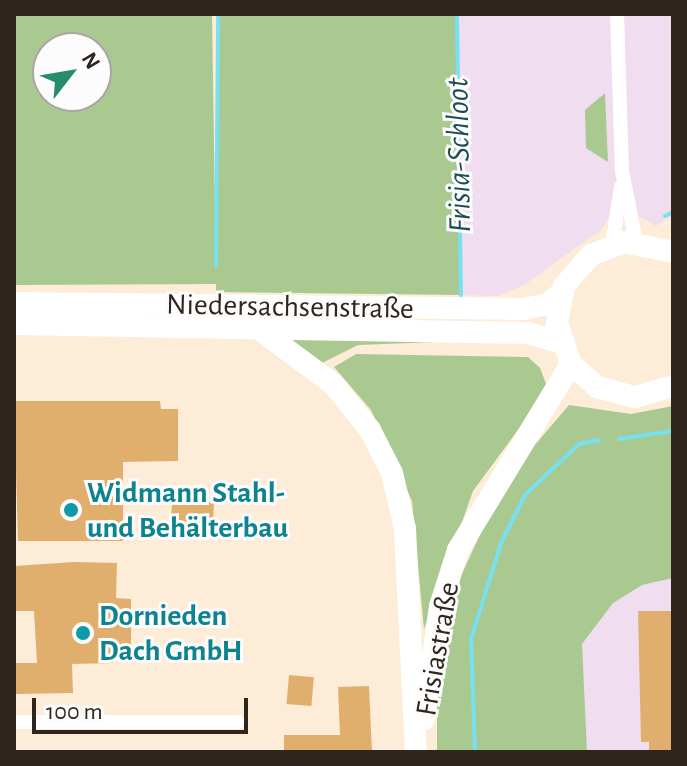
<!DOCTYPE html>
<html>
<head>
<meta charset="utf-8">
<style>
  body { margin:0 }
  #map { position:relative; width:687px; height:766px; overflow:hidden; background:#fdecd7; font-family:"Alegreya Sans",sans-serif }
  div>[style] { position:absolute }
  .commercial>* { inset:0; background:#f0def0 }
  .green>* { inset:0; background:#a9c991 }
  .stream>* { height:4px; margin:-2px; padding:0 2px; transform-origin:2px; border-radius:2px; background:#77e0f1 }
  .building>* { inset:0; background:#e0af6e; transform-origin:0 0 }
  .street>* { height:14px; margin:-7px; padding:0 7px; transform-origin:7px; border-radius:7px; background:#fff }
  .secondary>* { height:22px; margin:-11px; padding:0 11px; transform-origin:11px; border-radius:11px; background:#fff }
  .dots>* { width:22px; height:22px; translate:-50% -50%; box-sizing:border-box; border:4px solid #fcfcfc; border-radius:50% }
  span { translate:-50% -50%; white-space:nowrap; text-align:center; line-height:1.15; -webkit-text-stroke:6px #fcfcfc; paint-order:stroke }
  .street-label { font-size:30px; color:#2e261c }
  .culture-label { font-size:30px; color:#0d838f; font-weight:700 }
  .left { translate:0 -50%; text-align:left }
  .water-label { font-size:32px; color:#1d4c53; font-style:italic }
  .frame { position:absolute; inset:0; border:16px solid #2e261c; pointer-events:none }
  .north { position:absolute; left:32px; top:32px; width:80px; height:80px; box-sizing:border-box; background:#fcfcfc; border:2px solid #aaa6a2; border-radius:50%; rotate:59deg; font-size:22px; font-weight:700; line-height:32px; text-align:center; color:#2e261c }
  .north::after { content:''; display:block; margin:auto; width:28px; height:36px; background:#268d69; clip-path:polygon(50% 0,100% 100%,50% 72%,0 100%) }
  .scale { position:absolute; left:32px; top:698px; width:216px; height:36px; box-sizing:border-box; border:4px solid #2e261c; border-top:0; padding-left:10px; font-size:24px; line-height:28px; white-space:nowrap; color:#2e261c; -webkit-text-stroke:6px #fcfcfc; paint-order:stroke }
</style>
</head>
<body>
<div id="map">
  <div class="commercial">
    <i style="clip-path:polygon(457px 14px,673px 14px,673px 215px,656px 226px,641px 217px,608px 218px,602px 229px,524px 285px,497px 296px,461px 295px)"></i>
    <i style="clip-path:polygon(673px 554px,673px 752px,555px 752px,561px 645px)"></i>
  </div>
  <div class="green">
    <i style="clip-path:polygon(evenodd,14px 14px,212px 14px,216px 275px,218px 14px,457px 14px,461px 295px,216px 292px,216px 284px,14px 285px,14px 14px,96px 48px,96px 96px,48px 96px,48px 48px,96px 48px)"></i>
    <i style="clip-path:polygon(605px 93px,608px 162px,586px 148px,585px 110px)"></i>
    <i style="clip-path:polygon(290px 340px,463px 341px,358px 345px,322px 363px)"></i>
    <i style="clip-path:polygon(356px 354px,528px 357px,540px 368px,548px 389px,473px 491px,424px 629px,412px 501px,371px 410px,334px 367px)"></i>
    <i style="clip-path:polygon(569px 405px,631px 414px,673px 406px,673px 578px,642px 585px,613px 603px,582px 644px,587px 752px,437px 752px,437px 681px,461px 576px,505px 480px)"></i>
  </div>
  <div class="stream">
    <i style="left:457px;top:14px;width:281px;rotate:89.2deg"></i>
    <i style="left:665px;top:216px;width:9px;rotate:-27deg"></i>
    <i style="left:216px;top:265px;width:251px;rotate:-89.5deg"></i>
    <i style="left:619px;top:439px;width:55px;rotate:-8.4deg"></i>
    <i style="left:475px;top:752px;width:113px;rotate:-92deg"></i>
    <i style="left:471px;top:639px;width:101px;rotate:-72.6deg"></i>
    <i style="left:501px;top:543px;width:54px;rotate:-63.4deg"></i>
    <i style="left:525px;top:495px;width:74px;rotate:-43.4deg"></i>
    <i style="left:579px;top:444px;width:21px;rotate:-11deg"></i>
  </div>
  <div class="building">
    <i style="clip-path:polygon(14px 401px,160px 401px,161px 409px,178px 409px,178px 461px,123px 462px,123px 541px,18px 541px)"></i>
    <i style="clip-path:polygon(173px 490px,200px 491px,200px 502px,214px 502px,213px 525px,198px 524px,197px 534px,170px 532px)"></i>
    <i style="clip-path:polygon(74px 562px,117px 563px,116px 598px,131px 599px,131px 655px,113px 655px,113px 663px,72px 664px,73px 693px,14px 694px,14px 663px,37px 663px,34px 611px,14px 611px,14px 566px)"></i>
    <i style="clip-path:polygon(638px 611px,673px 611px,673px 752px,649px 752px,649px 742px,641px 742px)"></i>
    <i style="left:289px;top:675px;width:25px;height:29px;rotate:5deg"></i>
    <i style="clip-path:polygon(369px 686px,372px 752px,284px 752px,284px 735px,340px 735px,338px 687px)"></i>
  </div>
  <div class="street">
    <i style="left:617px;top:14px;width:157px;rotate:88.2deg"></i>
    <i style="left:622px;top:171px;width:72px;rotate:78.8deg"></i>
    <i style="left:612px;top:245px;width:59px;rotate:-81.2deg"></i>
    <i style="left:14px;top:722px;width:224px"></i>
  </div>
  <div class="secondary">
    <i style="left:673px;top:252px;width:50px;rotate:-168.5deg"></i>
    <i style="left:624px;top:242px;width:35px;rotate:158deg"></i>
    <i style="left:591px;top:255px;width:41px;rotate:131.1deg"></i>
    <i style="left:564px;top:286px;width:38px;rotate:101deg"></i>
    <i style="left:557px;top:323px;width:43px;rotate:71.1deg"></i>
    <i style="left:571px;top:364px;width:35px;rotate:41deg"></i>
    <i style="left:597px;top:387px;width:39px;rotate:15deg"></i>
    <i style="left:635px;top:397px;width:40px;rotate:-16deg"></i>
    <i style="left:14px;top:303px;width:510px;rotate:0.67deg"></i>
    <i style="left:524px;top:309px;width:25px;rotate:-12deg"></i>
    <i style="left:548px;top:304px;width:17px;rotate:-40deg"></i>
    <i style="left:14px;top:324px;width:514px;rotate:1deg"></i>
    <i style="left:528px;top:333px;width:33px;rotate:16deg"></i>
    <i style="left:255px;top:326px;width:97px;rotate:36.6deg"></i>
    <i style="left:333px;top:384px;width:59px;rotate:51.2deg"></i>
    <i style="left:370px;top:430px;width:48px;rotate:62.9deg"></i>
    <i style="left:392px;top:473px;width:57px;rotate:76.9deg"></i>
    <i style="left:405px;top:529px;width:223px;rotate:87.2deg"></i>
    <i style="left:424px;top:719px;width:114px;rotate:-81.9deg"></i>
    <i style="left:440px;top:606px;width:59px;rotate:-72.2deg"></i>
    <i style="left:458px;top:550px;width:218px;rotate:-58.7deg"></i>
  </div>
  <div class="dots">
    <i style="left:71px;top:510px;background:#0f9aa8"></i>
    <i style="left:83px;top:633px;background:#0f9aa8"></i>
  </div>
  <div class="street-label">
    <span style="left:290px;top:307px;rotate:1deg">Niedersachsenstraße</span>
    <span style="left:438px;top:649px;rotate:-80deg">Frisiastraße</span>
  </div>
  <div class="culture-label">
    <span class="left" style="left:87px;top:510px">Widmann Stahl-<br>und Behälterbau</span>
    <span class="left" style="left:99px;top:633px">Dornieden<br>Dach GmbH</span>
  </div>
  <div class="water-label">
    <span style="left:459px;top:155px;rotate:-91deg">Frisia-Schloot</span>
  </div>
  <div class="frame"></div>
  <div class="north">N</div>
  <div class="scale">100 m</div>
</div>
</body>
</html>
